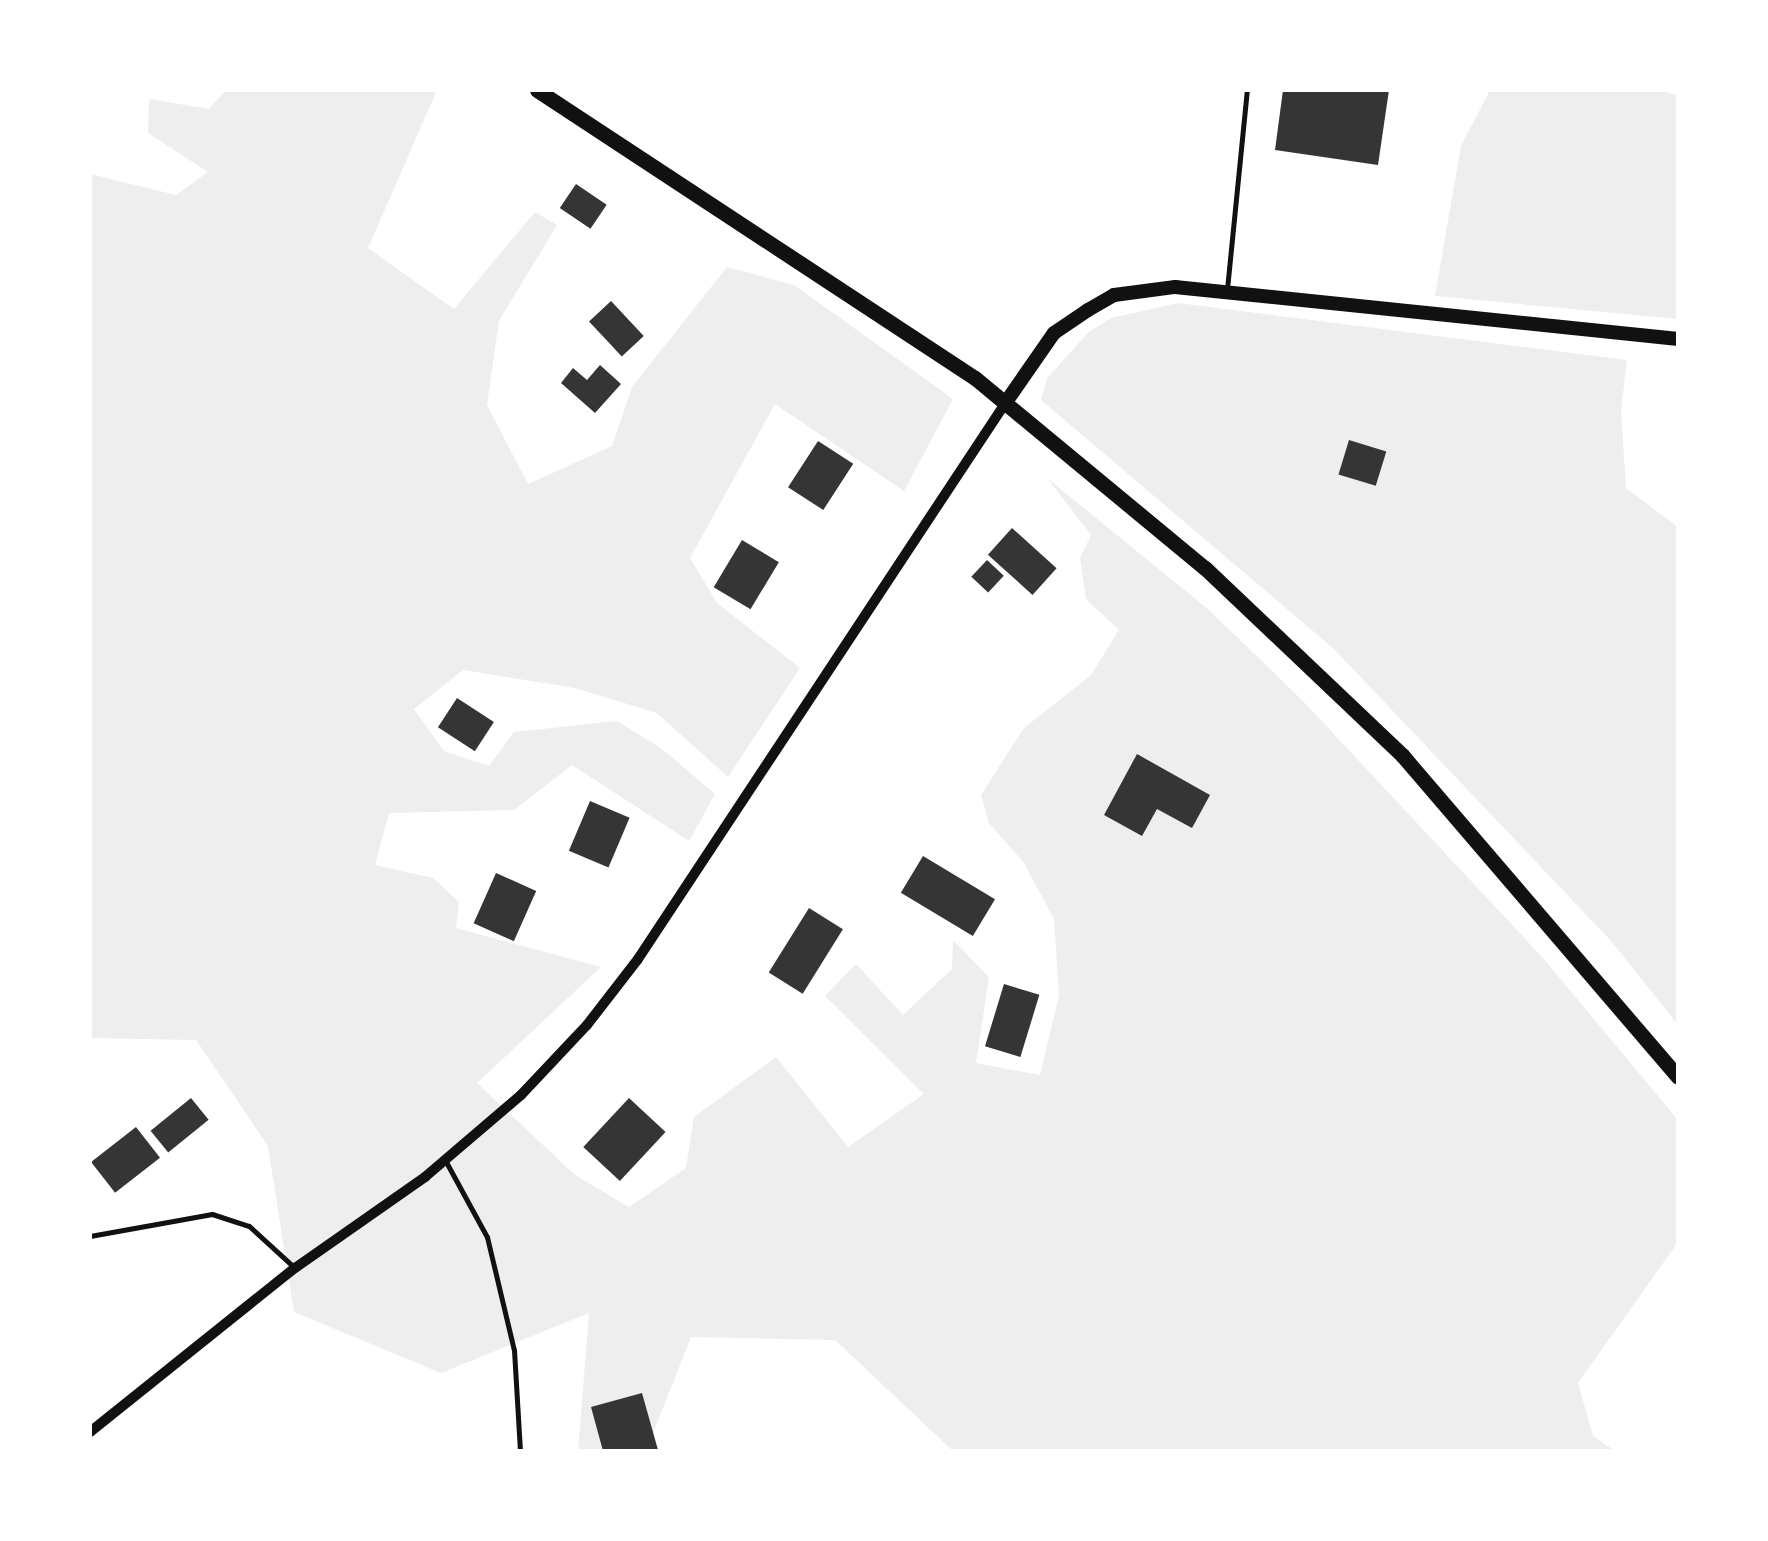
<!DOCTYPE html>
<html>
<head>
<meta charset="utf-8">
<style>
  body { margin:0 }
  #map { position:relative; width:1768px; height:1541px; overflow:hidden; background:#fff; font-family:"Fira Sans Condensed",sans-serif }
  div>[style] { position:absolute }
  .green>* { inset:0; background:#eee }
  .building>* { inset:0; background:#353535; transform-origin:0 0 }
  .service>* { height:5px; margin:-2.5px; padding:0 2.5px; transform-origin:2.5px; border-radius:2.5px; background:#111 }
  .minor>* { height:10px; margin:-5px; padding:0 5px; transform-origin:5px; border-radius:5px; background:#111 }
  .tertiary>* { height:14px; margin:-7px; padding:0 7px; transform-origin:7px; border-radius:7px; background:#111 }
  .secondary>* { height:15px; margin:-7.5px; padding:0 7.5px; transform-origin:7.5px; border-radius:7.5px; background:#111 }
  span { translate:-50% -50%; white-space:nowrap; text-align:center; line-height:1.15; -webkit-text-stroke:10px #fff; paint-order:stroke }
  .frame { position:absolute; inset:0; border:92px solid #fff; pointer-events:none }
</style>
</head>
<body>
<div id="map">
  <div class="green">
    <i style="clip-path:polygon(226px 90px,437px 90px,368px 248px,454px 309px,535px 212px,557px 225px,499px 321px,487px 405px,528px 484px,612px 446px,632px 387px,727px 267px,794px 285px,953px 399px,904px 491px,775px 404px,690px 558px,717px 603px,800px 668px,728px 777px,657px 713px,575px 688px,463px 670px,414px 709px,444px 751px,489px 766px,514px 732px,617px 721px,661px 748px,715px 794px,689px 841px,572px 765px,514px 810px,389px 813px,375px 865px,433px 878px,459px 902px,456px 928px,601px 967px,477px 1083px,575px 1175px,629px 1207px,686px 1168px,694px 1117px,776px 1057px,848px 1147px,924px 1094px,825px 996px,856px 964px,903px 1015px,952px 969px,953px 940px,989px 977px,976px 1063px,1040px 1075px,1059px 995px,1054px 919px,1024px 863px,989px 823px,981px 795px,1024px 728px,1091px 675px,1119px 630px,1086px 599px,1080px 558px,1091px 535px,1047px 478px,1209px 610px,1303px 701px,1542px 957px,1678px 1120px,1678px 1242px,1578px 1383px,1593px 1436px,1615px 1451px,953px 1451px,835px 1340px,691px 1337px,646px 1451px,578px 1451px,589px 1313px,441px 1373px,294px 1312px,268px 1146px,196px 1040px,90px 1038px,90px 174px,176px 195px,208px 172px,148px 133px,149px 99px,209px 109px)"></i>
    <i style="clip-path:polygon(1490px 90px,1662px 90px,1678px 96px,1678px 319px,1435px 296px,1461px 146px)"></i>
    <i style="clip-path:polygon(1178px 303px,1627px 360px,1621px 410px,1626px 488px,1678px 527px,1678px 1025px,1612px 942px,1334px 649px,1041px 400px,1047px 378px,1089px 332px,1111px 318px)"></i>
  </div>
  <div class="building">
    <i style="clip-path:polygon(1283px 90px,1389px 90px,1378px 165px,1275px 150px)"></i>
    <i style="left:576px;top:184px;width:37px;height:29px;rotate:34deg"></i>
    <i style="left:611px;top:301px;width:48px;height:30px;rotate:47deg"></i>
    <i style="clip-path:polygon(600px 365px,621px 384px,595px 413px,561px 383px,573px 368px,587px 380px)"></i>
    <i style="left:1349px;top:440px;width:39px;height:36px;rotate:17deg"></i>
    <i style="left:818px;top:441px;width:42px;height:55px;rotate:33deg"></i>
    <i style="left:1012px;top:528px;width:60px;height:36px;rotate:42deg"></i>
    <i style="left:742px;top:540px;width:43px;height:55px;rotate:31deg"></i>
    <i style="left:987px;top:560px;width:23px;height:23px;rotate:43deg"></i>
    <i style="left:457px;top:698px;width:44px;height:35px;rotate:33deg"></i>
    <i style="clip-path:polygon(1137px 754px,1210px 795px,1192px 828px,1157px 809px,1142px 836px,1104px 815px)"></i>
    <i style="left:590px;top:801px;width:43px;height:54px;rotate:23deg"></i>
    <i style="left:923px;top:856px;width:84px;height:43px;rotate:31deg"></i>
    <i style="left:496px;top:873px;width:44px;height:55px;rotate:24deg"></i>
    <i style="left:809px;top:908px;width:40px;height:76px;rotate:32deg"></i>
    <i style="left:1004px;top:984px;width:37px;height:65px;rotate:17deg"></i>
    <i style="left:191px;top:1098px;width:28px;height:52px;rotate:51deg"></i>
    <i style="left:629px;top:1098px;width:50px;height:67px;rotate:43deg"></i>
    <i style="left:136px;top:1127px;width:39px;height:57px;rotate:52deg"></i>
    <i style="clip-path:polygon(642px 1393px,658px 1450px,603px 1451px,591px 1407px)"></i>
  </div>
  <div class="service">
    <i style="left:1227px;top:289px;width:200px;rotate:-84.3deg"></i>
    <i style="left:445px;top:1160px;width:88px;rotate:61.4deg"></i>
    <i style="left:487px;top:1237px;width:116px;rotate:76.6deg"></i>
    <i style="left:514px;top:1350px;width:101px;rotate:86.6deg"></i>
    <i style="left:90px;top:1236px;width:124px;rotate:-10.2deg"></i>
    <i style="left:212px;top:1214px;width:39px;rotate:18deg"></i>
    <i style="left:249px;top:1226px;width:62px;rotate:42.4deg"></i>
  </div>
  <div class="minor">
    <i style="left:90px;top:1432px;width:263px;rotate:-38.7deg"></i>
    <i style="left:295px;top:1268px;width:159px;rotate:-35deg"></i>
    <i style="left:425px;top:1177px;width:126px;rotate:-40.5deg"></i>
    <i style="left:521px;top:1095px;width:96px;rotate:-46.7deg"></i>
    <i style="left:587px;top:1025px;width:83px;rotate:-52.3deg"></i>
    <i style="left:638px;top:959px;width:668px;rotate:-56.55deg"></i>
  </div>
  <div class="tertiary">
    <i style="left:1006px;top:402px;width:84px;rotate:-55.2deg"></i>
    <i style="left:1054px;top:333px;width:41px;rotate:-34.1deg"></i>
    <i style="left:1088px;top:310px;width:30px;rotate:-30deg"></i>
    <i style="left:1114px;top:295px;width:62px;rotate:-7.5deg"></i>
    <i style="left:1175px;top:287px;width:506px;rotate:5.9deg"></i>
  </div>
  <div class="secondary">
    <i style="left:537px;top:90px;width:524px;rotate:33.33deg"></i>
    <i style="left:975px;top:378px;width:298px;rotate:39.6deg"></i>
    <i style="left:1205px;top:568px;width:272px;rotate:43.5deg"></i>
    <i style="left:1402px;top:755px;width:424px;rotate:49.4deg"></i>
  </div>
  <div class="frame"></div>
</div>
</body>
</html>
